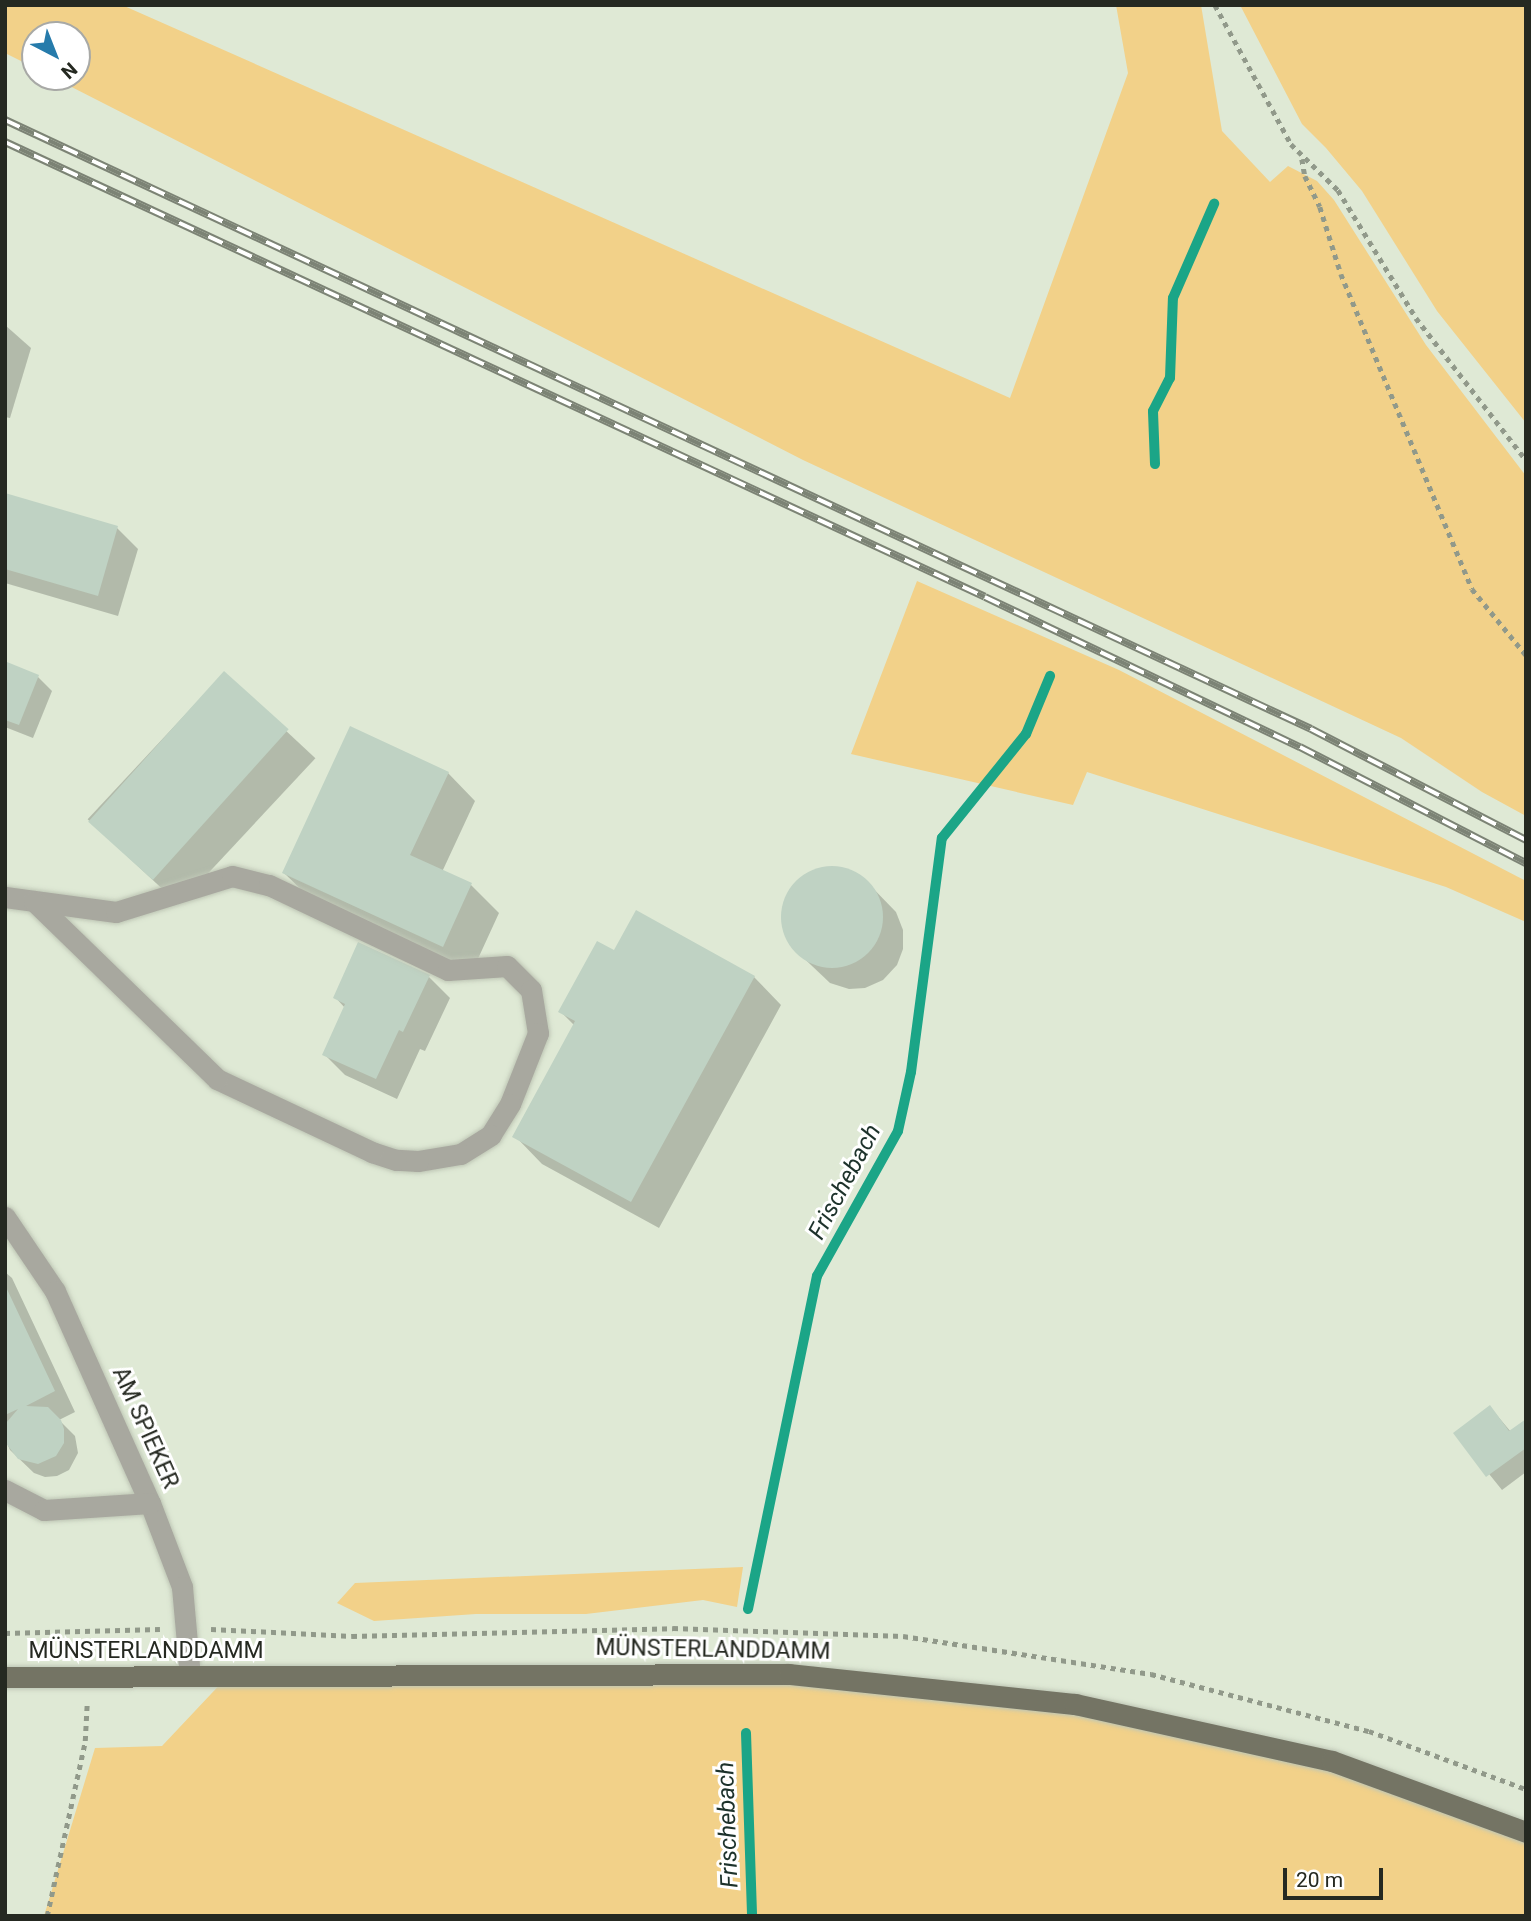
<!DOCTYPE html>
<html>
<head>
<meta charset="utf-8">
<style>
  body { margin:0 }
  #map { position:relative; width:1531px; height:1921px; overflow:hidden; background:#dfe9d5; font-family:Roboto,sans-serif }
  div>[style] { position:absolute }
  .green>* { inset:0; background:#f2d189 }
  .shadow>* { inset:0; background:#0003; transform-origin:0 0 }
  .stream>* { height:10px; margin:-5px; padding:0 5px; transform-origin:5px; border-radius:5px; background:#1ba587 }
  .building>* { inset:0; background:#bfd2c3; transform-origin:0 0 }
  .round { border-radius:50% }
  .path>* { height:4.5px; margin-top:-2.25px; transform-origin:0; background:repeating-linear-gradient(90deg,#91998a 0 5px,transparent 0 10px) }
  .roads { filter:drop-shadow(0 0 2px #bec6b5) drop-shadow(0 0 2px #bec6b5) }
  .minor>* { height:21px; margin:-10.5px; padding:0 10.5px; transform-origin:10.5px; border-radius:10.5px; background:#a8a89f }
  .major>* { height:21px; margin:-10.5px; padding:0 10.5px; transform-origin:10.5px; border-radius:10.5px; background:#747464 }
  .rail>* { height:8px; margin-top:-4px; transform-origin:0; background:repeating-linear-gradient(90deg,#fff 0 16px,#7c8375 0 32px); box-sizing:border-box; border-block:2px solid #7c8375 }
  span { translate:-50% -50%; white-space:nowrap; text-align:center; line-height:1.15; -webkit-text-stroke:6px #fff; paint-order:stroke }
  .street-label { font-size:23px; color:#252921 }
  .water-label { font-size:24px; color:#1d322b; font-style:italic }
  .frame { position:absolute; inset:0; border:7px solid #252921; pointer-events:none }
  .north { position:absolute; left:21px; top:21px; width:70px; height:70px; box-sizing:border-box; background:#fff; border:2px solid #a8a9a6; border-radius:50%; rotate:138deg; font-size:19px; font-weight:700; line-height:28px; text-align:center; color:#252921 }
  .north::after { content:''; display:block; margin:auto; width:24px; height:32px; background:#267bab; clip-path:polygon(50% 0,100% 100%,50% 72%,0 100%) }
  .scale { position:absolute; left:1283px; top:1868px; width:100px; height:32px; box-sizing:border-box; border:4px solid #252921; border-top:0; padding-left:9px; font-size:21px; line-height:24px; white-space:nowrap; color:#252921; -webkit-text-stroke:5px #fff; paint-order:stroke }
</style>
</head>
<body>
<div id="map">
  <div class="green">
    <i style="clip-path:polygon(5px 5px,122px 5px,1010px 398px,1128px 73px,1116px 5px,1201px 5px,1222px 131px,1270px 182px,1288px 166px,1317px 181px,1334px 200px,1426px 345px,1526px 476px,1526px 816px,1482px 792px,1401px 738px,803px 460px,52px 77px,77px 77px,77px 35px,35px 35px,35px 68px,5px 53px)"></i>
    <i style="clip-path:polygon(1240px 5px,1526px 5px,1526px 423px,1437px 311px,1362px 191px,1326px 148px,1302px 124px)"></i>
    <i style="clip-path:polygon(917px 581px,1119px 670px,1526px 881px,1526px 922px,1446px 887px,1087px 772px,1073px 805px,851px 754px)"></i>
    <i style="clip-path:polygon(743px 1567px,737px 1607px,703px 1600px,586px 1614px,476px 1614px,374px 1621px,337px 1603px,355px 1583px)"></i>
    <i style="clip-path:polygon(671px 1673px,1075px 1704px,1332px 1761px,1526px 1832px,1526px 1916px,44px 1916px,95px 1748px,162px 1746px,227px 1677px)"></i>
  </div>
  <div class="shadow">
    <i style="clip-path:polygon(5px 325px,31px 348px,10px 418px,5px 417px)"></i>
    <i style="clip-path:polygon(5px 495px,117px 528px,138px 549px,118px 616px,5px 583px)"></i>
    <i style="clip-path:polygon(8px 665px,38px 677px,52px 691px,33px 738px,5px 727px,5px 672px)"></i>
    <i style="left:224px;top:673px;width:125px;height:200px;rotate:43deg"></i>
    <i style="clip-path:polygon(448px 773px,475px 801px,442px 872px,471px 885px,499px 913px,471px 974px,312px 900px,284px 873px)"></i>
    <i style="clip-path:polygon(826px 868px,846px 869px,862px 877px,896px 912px,903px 930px,903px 949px,897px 965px,883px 980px,865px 988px,849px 989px,830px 983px,792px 947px,785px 934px,783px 909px,790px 892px,803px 877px)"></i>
    <i style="clip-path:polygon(615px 953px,754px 977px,781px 1005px,659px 1228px,542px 1164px,515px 1136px,575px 1026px,560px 1011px)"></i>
    <i style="clip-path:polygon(429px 977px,450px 998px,425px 1051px,420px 1049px,397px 1099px,345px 1075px,324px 1054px,345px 1008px,335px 997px)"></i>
    <i style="clip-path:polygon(5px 1272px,12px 1278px,75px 1412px,59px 1420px,75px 1436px,78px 1453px,69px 1470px,57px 1476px,45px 1477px,34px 1473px,10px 1450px,5px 1439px)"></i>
    <i style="clip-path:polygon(1490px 1407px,1511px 1432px,1526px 1422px,1526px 1472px,1502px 1490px,1456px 1433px)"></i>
  </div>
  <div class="stream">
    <i style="left:1155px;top:464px;width:53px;rotate:-92.2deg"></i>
    <i style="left:1153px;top:411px;width:37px;rotate:-63deg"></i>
    <i style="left:1170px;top:378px;width:80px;rotate:-87.9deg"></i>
    <i style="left:1173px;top:298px;width:103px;rotate:-66.4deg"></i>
    <i style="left:748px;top:1609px;width:340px;rotate:-78.3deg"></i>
    <i style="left:817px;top:1276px;width:166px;rotate:-60.8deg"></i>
    <i style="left:898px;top:1131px;width:60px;rotate:-77.6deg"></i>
    <i style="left:911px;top:1072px;width:236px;rotate:-82.5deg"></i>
    <i style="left:942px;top:838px;width:134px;rotate:-51.1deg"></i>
    <i style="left:1026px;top:734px;width:63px;rotate:-67.5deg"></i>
    <i style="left:746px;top:1733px;width:183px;rotate:88.1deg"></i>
  </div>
  <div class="building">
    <i style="clip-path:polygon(5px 493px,118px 526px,98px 596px,5px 569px)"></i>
    <i style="clip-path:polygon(7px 662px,39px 675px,19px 725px,5px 720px)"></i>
    <i style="left:224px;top:671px;width:87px;height:203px;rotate:42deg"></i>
    <i style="clip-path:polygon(350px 726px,449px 772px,410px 855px,472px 883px,443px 947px,282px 873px)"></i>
    <i class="round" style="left:781px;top:866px;width:102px;height:102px"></i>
    <i style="clip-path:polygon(636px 910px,755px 976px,631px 1202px,512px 1137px,575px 1021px,558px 1012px,597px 941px,614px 950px)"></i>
    <i style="clip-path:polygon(358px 942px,430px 975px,403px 1032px,399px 1030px,376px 1079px,322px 1055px,345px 1004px,333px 998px)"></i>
    <i style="clip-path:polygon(5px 1285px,55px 1391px,26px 1406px,48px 1407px,61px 1420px,64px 1429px,64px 1443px,56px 1456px,38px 1464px,18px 1459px,5px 1442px,6px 1423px,18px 1409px,5px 1415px)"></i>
    <i style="clip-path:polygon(1490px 1405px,1509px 1431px,1526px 1419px,1526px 1448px,1486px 1477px,1453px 1433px)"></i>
  </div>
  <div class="path">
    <i style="left:1215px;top:5px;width:158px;rotate:61.3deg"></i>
    <i style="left:1291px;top:144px;width:66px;rotate:44.4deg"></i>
    <i style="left:1338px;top:190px;width:150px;rotate:58.6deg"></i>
    <i style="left:1416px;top:318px;width:180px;rotate:52.2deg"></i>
    <i style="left:1302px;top:159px;width:17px;rotate:80deg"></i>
    <i style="left:1305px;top:176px;width:34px;rotate:64deg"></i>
    <i style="left:1320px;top:207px;width:70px;rotate:72.6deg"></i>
    <i style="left:1341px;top:274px;width:341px;rotate:67.4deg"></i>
    <i style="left:1472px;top:589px;width:85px;rotate:50.7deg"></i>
    <i style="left:211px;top:1629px;width:141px;rotate:2.8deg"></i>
    <i style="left:352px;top:1636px;width:321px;rotate:-1.4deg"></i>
    <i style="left:673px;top:1628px;width:230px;rotate:2deg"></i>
    <i style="left:903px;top:1636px;width:251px;rotate:8.7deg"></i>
    <i style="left:1151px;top:1674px;width:225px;rotate:14.7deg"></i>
    <i style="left:1369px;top:1731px;width:167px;rotate:20.3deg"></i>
    <i style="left:5px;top:1633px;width:155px;rotate:-1.5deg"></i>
    <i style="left:47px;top:1916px;width:179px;rotate:-77.7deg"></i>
    <i style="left:85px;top:1741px;width:39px;rotate:-87deg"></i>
  </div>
  <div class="roads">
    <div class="minor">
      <i style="left:5px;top:897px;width:112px;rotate:7.7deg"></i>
      <i style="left:116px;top:912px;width:121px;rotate:-17.2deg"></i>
      <i style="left:232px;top:876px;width:38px;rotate:14deg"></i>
      <i style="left:269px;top:885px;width:198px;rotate:25.4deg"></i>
      <i style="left:448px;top:970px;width:59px;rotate:-3.9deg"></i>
      <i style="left:507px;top:966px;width:34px;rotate:45deg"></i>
      <i style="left:531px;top:990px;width:44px;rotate:80.8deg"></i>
      <i style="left:538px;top:1033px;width:76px;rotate:111.5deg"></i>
      <i style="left:510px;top:1104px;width:36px;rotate:122deg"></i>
      <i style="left:491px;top:1135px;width:36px;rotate:148deg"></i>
      <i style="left:460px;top:1154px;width:43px;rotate:170.5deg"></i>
      <i style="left:418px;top:1161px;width:22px;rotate:-177deg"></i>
      <i style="left:396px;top:1160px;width:25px;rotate:-162deg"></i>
      <i style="left:372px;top:1152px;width:171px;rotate:-154.8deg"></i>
      <i style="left:217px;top:1079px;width:255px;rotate:-135.8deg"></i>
      <i style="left:5px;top:1217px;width:89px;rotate:56deg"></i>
      <i style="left:55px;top:1291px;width:232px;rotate:65.9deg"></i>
      <i style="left:150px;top:1503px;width:90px;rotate:69.1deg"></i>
      <i style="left:182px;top:1587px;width:89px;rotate:84.9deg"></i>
      <i style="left:5px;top:1490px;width:44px;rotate:27.1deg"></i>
      <i style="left:44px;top:1510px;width:106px;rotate:-3.8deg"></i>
    </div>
    <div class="major">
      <i style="left:5px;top:1677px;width:784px;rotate:-0.22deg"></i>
      <i style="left:789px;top:1674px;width:288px;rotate:6deg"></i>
      <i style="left:1075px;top:1704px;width:263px;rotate:12.5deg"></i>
      <i style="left:1332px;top:1761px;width:207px;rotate:20.1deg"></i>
    </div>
  </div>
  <div class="rail">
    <i style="left:5px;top:120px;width:1441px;rotate:25deg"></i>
    <i style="left:1311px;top:729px;width:242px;rotate:27.3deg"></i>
    <i style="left:5px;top:142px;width:1080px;rotate:24.9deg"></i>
    <i style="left:985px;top:597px;width:349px;rotate:25.5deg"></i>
    <i style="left:1300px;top:747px;width:254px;rotate:27.2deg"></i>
  </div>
  <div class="street-label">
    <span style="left:145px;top:1428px;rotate:66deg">AM SPIEKER</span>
    <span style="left:713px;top:1650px;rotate:1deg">MÜNSTERLANDDAMM</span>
    <span style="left:146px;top:1651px">MÜNSTERLANDDAMM</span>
  </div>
  <div class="water-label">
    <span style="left:845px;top:1182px;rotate:-62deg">Frischebach</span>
    <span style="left:728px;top:1825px;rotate:-92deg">Frischebach</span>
  </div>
  <div class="frame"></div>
  <div class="north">N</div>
  <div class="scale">20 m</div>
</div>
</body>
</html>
